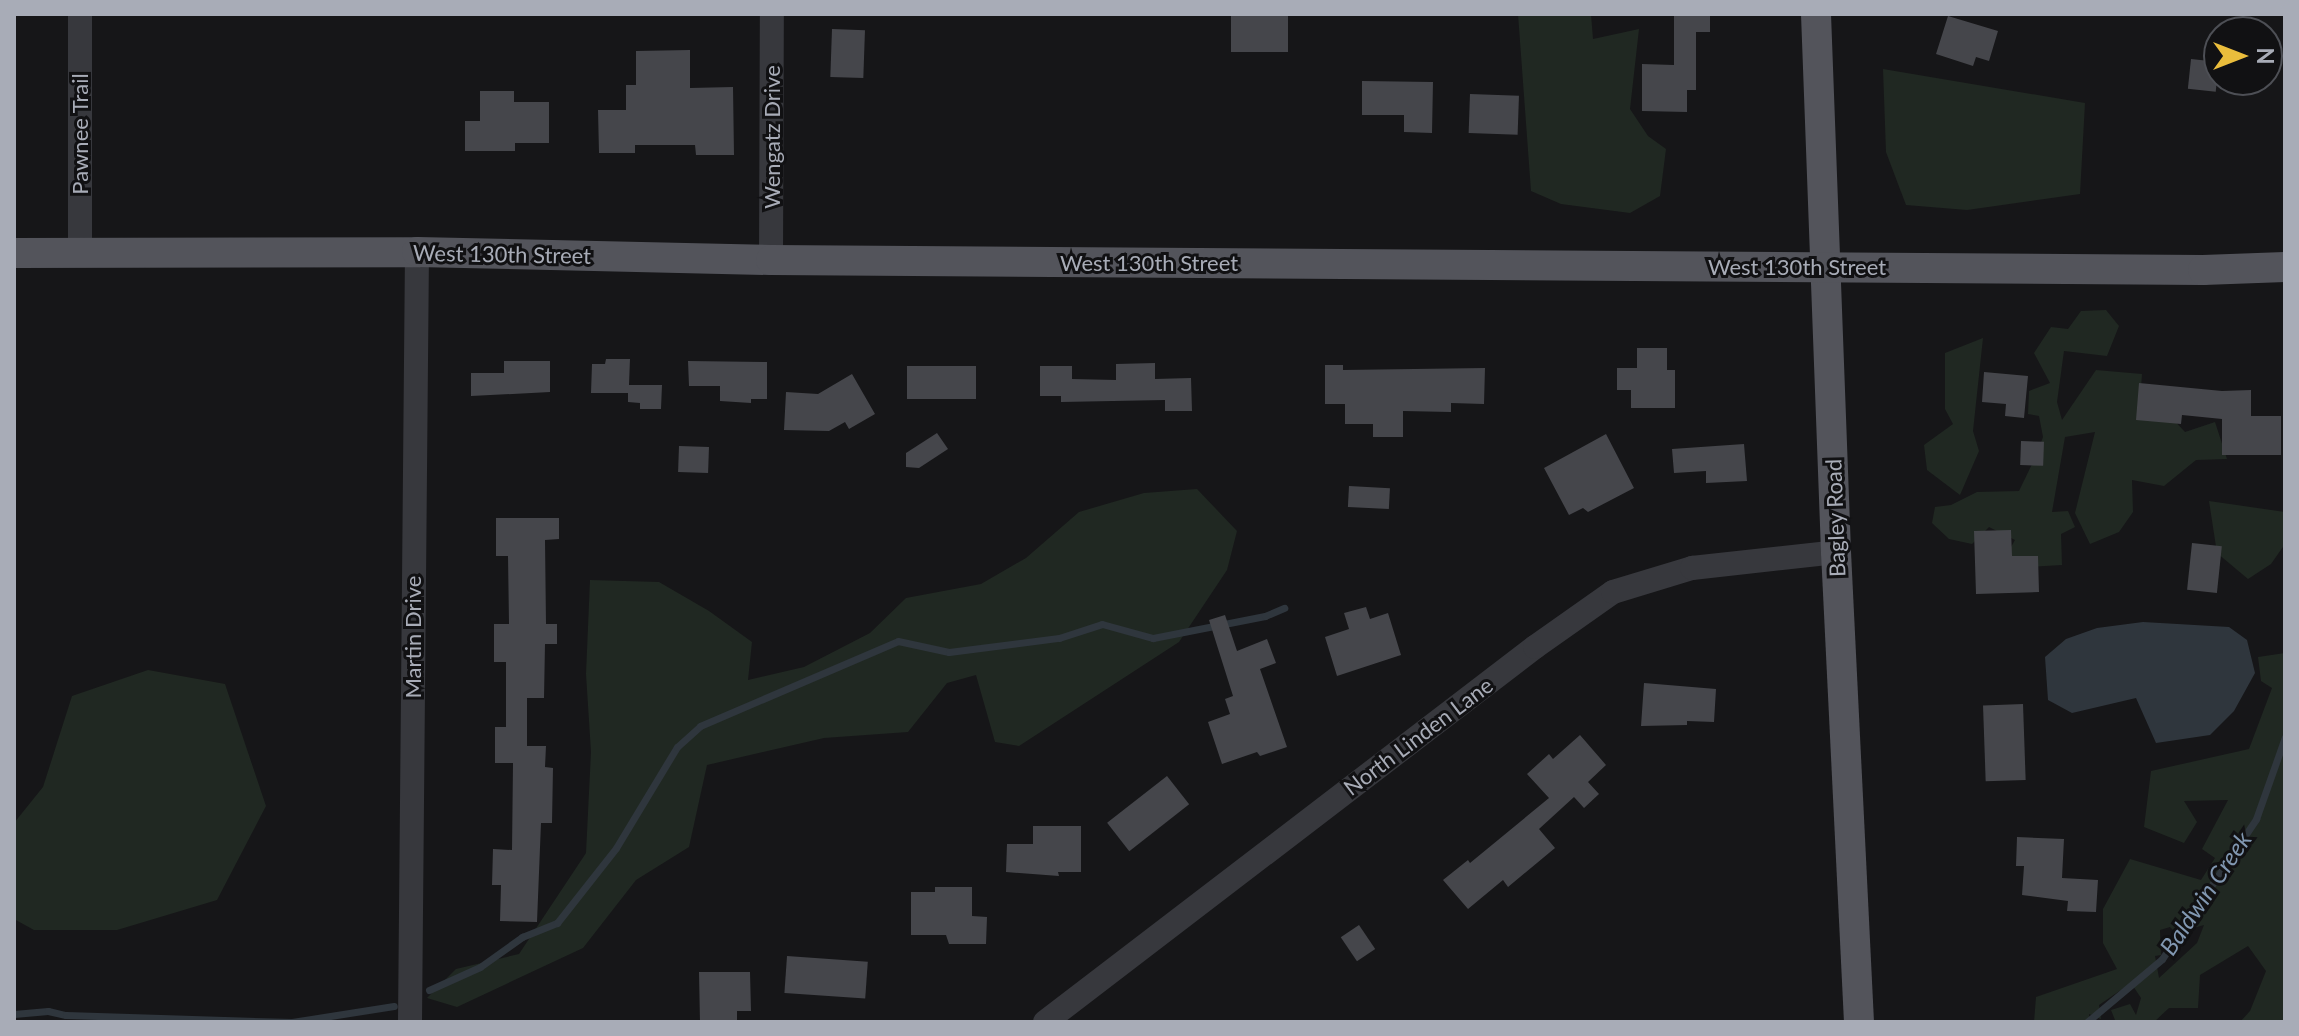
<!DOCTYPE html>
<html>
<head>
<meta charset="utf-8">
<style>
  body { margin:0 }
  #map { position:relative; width:2299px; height:1036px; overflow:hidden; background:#161618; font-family:Lato,sans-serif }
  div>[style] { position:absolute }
  .green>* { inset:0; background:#202822 }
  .water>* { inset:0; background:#2f363d }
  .stream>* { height:7px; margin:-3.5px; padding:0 3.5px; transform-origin:3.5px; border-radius:3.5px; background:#2f363d }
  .building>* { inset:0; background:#45464b; transform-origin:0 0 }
  .minor>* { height:24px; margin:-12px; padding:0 12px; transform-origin:12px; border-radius:12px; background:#37383d }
  .major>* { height:30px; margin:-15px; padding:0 15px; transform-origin:15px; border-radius:15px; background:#53545b }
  span { translate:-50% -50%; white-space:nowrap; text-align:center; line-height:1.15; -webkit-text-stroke:6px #111113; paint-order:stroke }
  .street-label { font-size:22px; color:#a8acb7 }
  .water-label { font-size:24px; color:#8197b1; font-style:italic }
  .frame { position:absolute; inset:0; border:16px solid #a8acb7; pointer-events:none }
  .north { position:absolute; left:2203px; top:16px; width:80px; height:80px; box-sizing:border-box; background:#111113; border:2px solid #4d4f55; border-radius:50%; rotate:90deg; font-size:22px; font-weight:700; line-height:32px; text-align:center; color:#a8acb7 }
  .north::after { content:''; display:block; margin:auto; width:28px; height:36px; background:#eabd3c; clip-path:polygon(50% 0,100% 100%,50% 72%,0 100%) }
</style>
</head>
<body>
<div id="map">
  <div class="green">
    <i style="clip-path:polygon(1518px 14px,1591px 14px,1593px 39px,1639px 29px,1630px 109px,1648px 136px,1666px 149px,1660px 196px,1630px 213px,1561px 204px,1531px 191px)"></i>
    <i style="clip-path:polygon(1883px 69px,2085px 103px,2080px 194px,1967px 210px,1906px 205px,1886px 152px)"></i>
    <i style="clip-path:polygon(2106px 310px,2119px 326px,2107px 356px,2064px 351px,2057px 402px,2062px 420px,2096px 370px,2142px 374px,2140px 402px,2170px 416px,2185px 432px,2215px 422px,2227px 459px,2196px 460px,2164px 486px,2132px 480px,2133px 512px,2119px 532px,2090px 544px,2075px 513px,2095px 432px,2065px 437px,2052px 512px,2068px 511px,2075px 527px,2061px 534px,2062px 565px,2013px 568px,2007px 554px,2015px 540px,1989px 527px,1972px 544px,1949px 539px,1932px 523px,1935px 507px,1951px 505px,1977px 492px,2019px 491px,2036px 456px,2043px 437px,2039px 416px,2028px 414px,2029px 391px,2050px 383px,2034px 353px,2051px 327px,2068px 329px,2081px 311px)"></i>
    <i style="clip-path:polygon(1983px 338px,1973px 431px,1979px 451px,1960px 495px,1927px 470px,1924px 445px,1953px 424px,1945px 409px,1945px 353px)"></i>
    <i style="clip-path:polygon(1197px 489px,1237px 531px,1227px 570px,1179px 642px,1019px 746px,995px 742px,976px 675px,947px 683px,908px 732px,824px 738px,707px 765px,689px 847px,636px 880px,583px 948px,457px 1007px,427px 998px,456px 969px,519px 954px,586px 853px,591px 752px,586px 674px,590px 580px,659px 582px,709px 611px,752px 642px,748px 680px,804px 667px,870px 633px,906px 598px,981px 584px,1026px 558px,1079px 512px,1144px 493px)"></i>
    <i style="clip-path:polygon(2209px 501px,2285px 512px,2285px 544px,2271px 564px,2248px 579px,2217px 553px)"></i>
    <i style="clip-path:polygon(evenodd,2285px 653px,2285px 1022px,2240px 1022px,2250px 1011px,2266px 971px,2248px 946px,2200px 975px,2198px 1008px,2169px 1008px,2154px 1022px,2111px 1022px,2115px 1020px,2111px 1010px,2130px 1004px,2136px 1015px,2141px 998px,2131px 983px,2099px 1005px,2101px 1019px,2089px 1014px,2090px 1022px,2034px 1022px,2036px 997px,2117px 969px,2103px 943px,2103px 909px,2130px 859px,2201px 880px,2215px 858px,2202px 849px,2228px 800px,2184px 801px,2197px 822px,2184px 843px,2144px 827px,2151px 771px,2249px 749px,2272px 688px,2261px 681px,2258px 657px,2285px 653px,2204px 925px,2197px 943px,2159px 978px,2155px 956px,2161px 955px,2160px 930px,2170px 927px,2176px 933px,2204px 925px)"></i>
    <i style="clip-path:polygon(148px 670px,225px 684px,266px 806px,217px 900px,117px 930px,34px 930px,14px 919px,14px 823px,43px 787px,72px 696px)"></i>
  </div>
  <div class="water">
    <i style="clip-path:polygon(2143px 622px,2229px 627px,2247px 640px,2255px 673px,2234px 711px,2210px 735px,2156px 743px,2136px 698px,2072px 713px,2048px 700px,2045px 657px,2066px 639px,2097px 628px)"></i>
  </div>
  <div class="stream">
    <i style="left:429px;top:990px;width:56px;rotate:-24.3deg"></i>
    <i style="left:480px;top:967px;width:52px;rotate:-35.5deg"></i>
    <i style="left:522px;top:937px;width:38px;rotate:-22deg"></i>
    <i style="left:557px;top:923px;width:95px;rotate:-51.8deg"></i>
    <i style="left:616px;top:848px;width:118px;rotate:-58.9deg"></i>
    <i style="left:677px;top:747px;width:31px;rotate:-42deg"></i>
    <i style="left:700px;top:726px;width:215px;rotate:-23.2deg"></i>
    <i style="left:898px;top:641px;width:52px;rotate:12.2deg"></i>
    <i style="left:949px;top:652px;width:111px;rotate:-7.3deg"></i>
    <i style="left:1059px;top:638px;width:45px;rotate:-18deg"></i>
    <i style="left:1102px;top:624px;width:53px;rotate:15.4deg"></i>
    <i style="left:1153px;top:638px;width:114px;rotate:-11.1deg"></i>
    <i style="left:1265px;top:616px;width:21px;rotate:-23deg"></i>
    <i style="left:14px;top:1014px;width:34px;rotate:-5deg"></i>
    <i style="left:48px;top:1011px;width:18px;rotate:13deg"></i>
    <i style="left:66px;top:1015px;width:226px;rotate:1.8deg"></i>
    <i style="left:292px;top:1022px;width:103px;rotate:-8.9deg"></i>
    <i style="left:2087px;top:1022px;width:98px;rotate:-40deg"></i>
    <i style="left:2162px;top:959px;width:169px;rotate:-56.1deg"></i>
    <i style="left:2256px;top:819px;width:87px;rotate:-70.5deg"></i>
  </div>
  <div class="building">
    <i style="left:1231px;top:14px;width:57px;height:38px"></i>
    <i style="clip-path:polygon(1674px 14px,1710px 14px,1710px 32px,1696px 32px,1696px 90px,1687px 90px,1687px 112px,1642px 111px,1642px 64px,1674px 65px)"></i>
    <i style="clip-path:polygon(1948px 16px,1998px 31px,1989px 61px,1976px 57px,1973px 66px,1936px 54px)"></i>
    <i style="left:832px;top:29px;width:33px;height:48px;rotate:2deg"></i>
    <i style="clip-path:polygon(690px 50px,690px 88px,733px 87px,734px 155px,696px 155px,695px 145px,635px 145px,635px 153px,599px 153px,598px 110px,626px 110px,626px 85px,636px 85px,636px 51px)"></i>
    <i style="left:2191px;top:59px;width:28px;height:30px;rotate:6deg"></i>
    <i style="clip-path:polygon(1362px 81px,1433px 82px,1432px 133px,1404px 132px,1404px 115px,1362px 115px)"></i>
    <i style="clip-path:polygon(480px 91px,514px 91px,514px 102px,549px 102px,549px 143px,515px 143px,515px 151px,465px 151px,465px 121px,480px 121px)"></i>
    <i style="left:1470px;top:94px;width:49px;height:39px;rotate:2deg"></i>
    <i style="clip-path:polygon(1637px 348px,1667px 348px,1667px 370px,1675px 370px,1675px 408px,1631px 408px,1631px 390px,1617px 390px,1617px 368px,1637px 368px)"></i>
    <i style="clip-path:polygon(606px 359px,630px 359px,629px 385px,662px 385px,661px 409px,640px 409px,640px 403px,628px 402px,628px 393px,591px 393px,592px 364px,605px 364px)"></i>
    <i style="clip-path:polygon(504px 361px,550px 361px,550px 392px,471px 396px,471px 373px,504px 373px)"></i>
    <i style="clip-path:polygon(688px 361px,767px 362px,767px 399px,751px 399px,751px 403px,720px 401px,720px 386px,689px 386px)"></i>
    <i style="clip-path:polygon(1155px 363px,1155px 379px,1191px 378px,1192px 411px,1165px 411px,1165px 400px,1061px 402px,1061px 396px,1040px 396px,1040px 366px,1072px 366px,1072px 379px,1116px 380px,1116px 364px)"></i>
    <i style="clip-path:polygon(1325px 365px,1343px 365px,1343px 370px,1485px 368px,1484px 404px,1451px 403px,1451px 412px,1403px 411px,1403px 437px,1373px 437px,1373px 424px,1345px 424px,1345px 404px,1325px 404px)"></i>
    <i style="left:907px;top:366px;width:69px;height:33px"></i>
    <i style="clip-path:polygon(1984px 372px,2028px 376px,2024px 418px,2005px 416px,2006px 404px,1982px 402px)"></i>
    <i style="clip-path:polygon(852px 374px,875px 414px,849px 429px,845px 422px,829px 431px,784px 430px,786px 392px,818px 394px)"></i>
    <i style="clip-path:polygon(2139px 383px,2222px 391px,2251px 390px,2251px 416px,2281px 416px,2281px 455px,2222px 455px,2222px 419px,2182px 415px,2181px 424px,2136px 420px)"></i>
    <i style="clip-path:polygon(937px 433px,948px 449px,919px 468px,906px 467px,906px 453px)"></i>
    <i style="clip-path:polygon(1606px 434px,1634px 488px,1588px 512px,1583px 508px,1569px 515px,1544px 468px)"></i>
    <i style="left:2021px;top:441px;width:23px;height:24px;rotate:2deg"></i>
    <i style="clip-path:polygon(1744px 444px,1747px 481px,1706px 483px,1706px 471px,1674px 473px,1672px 449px)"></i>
    <i style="left:679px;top:446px;width:30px;height:26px;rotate:2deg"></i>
    <i style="left:1349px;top:486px;width:41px;height:21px;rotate:3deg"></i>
    <i style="clip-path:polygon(496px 518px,559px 518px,559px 539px,545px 540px,546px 624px,557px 624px,557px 644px,545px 644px,544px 698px,527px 698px,527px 746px,546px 746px,545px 767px,553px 768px,552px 823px,541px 823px,537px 922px,500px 921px,501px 885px,492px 885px,493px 849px,512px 850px,513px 763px,495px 763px,495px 727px,506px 727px,506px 662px,494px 662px,494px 624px,509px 624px,508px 556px,496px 556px)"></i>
    <i style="clip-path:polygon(2011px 530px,2012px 556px,2038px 556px,2039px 592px,1976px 594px,1974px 531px)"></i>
    <i style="left:2192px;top:543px;width:30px;height:47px;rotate:6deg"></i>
    <i style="clip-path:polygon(1366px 607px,1370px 619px,1388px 613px,1401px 655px,1337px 676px,1325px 637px,1349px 629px,1344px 613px)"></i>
    <i style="clip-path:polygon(1225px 615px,1237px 651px,1267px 639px,1276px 663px,1260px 669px,1287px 747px,1260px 756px,1257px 752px,1222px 764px,1208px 722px,1230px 714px,1225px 699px,1233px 696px,1209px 620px)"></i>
    <i style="clip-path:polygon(1644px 683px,1716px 689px,1714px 722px,1687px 721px,1687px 725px,1641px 726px)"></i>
    <i style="left:2023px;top:704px;width:76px;height:40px;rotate:88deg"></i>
    <i style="clip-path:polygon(1580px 735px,1606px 765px,1588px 782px,1599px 794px,1584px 808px,1574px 797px,1539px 829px,1555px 848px,1508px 887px,1503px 880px,1468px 909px,1443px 880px,1468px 860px,1470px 863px,1549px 798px,1527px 774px,1549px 754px,1553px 759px)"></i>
    <i style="left:1167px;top:776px;width:36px;height:76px;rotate:52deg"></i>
    <i style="clip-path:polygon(1033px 826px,1081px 826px,1081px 872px,1058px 872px,1059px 876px,1006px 872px,1007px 844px,1033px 844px)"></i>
    <i style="clip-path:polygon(2017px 837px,2064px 839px,2062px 878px,2098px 880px,2096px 912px,2067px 911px,2068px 901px,2022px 895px,2024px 866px,2016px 866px)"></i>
    <i style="clip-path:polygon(935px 887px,972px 887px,972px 916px,987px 917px,986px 944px,949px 944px,946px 935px,911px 935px,911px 892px,935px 892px)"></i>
    <i style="left:1359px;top:925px;width:29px;height:22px;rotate:56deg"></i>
    <i style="left:787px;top:956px;width:81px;height:37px;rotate:4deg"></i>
    <i style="clip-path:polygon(699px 972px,750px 972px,751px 1011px,737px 1011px,737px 1022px,700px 1022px)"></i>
  </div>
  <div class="minor">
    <i style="left:80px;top:14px;width:240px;rotate:90deg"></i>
    <i style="left:771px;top:260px;width:246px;rotate:-89.8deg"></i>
    <i style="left:410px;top:1022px;width:770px;rotate:-89.48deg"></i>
    <i style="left:1045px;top:1022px;width:617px;rotate:-37.43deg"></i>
    <i style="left:1535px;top:647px;width:95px;rotate:-35.2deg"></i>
    <i style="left:1613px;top:592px;width:83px;rotate:-16.9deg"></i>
    <i style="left:1692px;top:568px;width:145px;rotate:-6.3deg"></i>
  </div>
  <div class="major">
    <i style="left:1816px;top:14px;width:538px;rotate:87.87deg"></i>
    <i style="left:1836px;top:552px;width:471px;rotate:87.2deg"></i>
    <i style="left:14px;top:253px;width:403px;rotate:-0.1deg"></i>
    <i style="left:417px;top:252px;width:354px;rotate:1.3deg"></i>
    <i style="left:771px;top:260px;width:1432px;rotate:0.4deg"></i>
    <i style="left:2203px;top:270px;width:82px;rotate:-2.1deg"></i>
  </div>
  <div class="street-label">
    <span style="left:80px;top:134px;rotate:-90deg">Pawnee Trail</span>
    <span style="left:772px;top:137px;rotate:-90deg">Wengatz Drive</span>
    <span style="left:502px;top:254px;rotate:1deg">West 130th Street</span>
    <span style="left:1149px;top:263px">West 130th Street</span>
    <span style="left:1797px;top:267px">West 130th Street</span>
    <span style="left:1835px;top:518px;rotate:-92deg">Bagley Road</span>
    <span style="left:413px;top:637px;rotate:-90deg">Martin Drive</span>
    <span style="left:1418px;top:736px;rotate:-37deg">North Linden Lane</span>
  </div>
  <div class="water-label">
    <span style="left:2205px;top:893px;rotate:-56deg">Baldwin Creek</span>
  </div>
  <div class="frame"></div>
  <div class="north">N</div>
</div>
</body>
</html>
